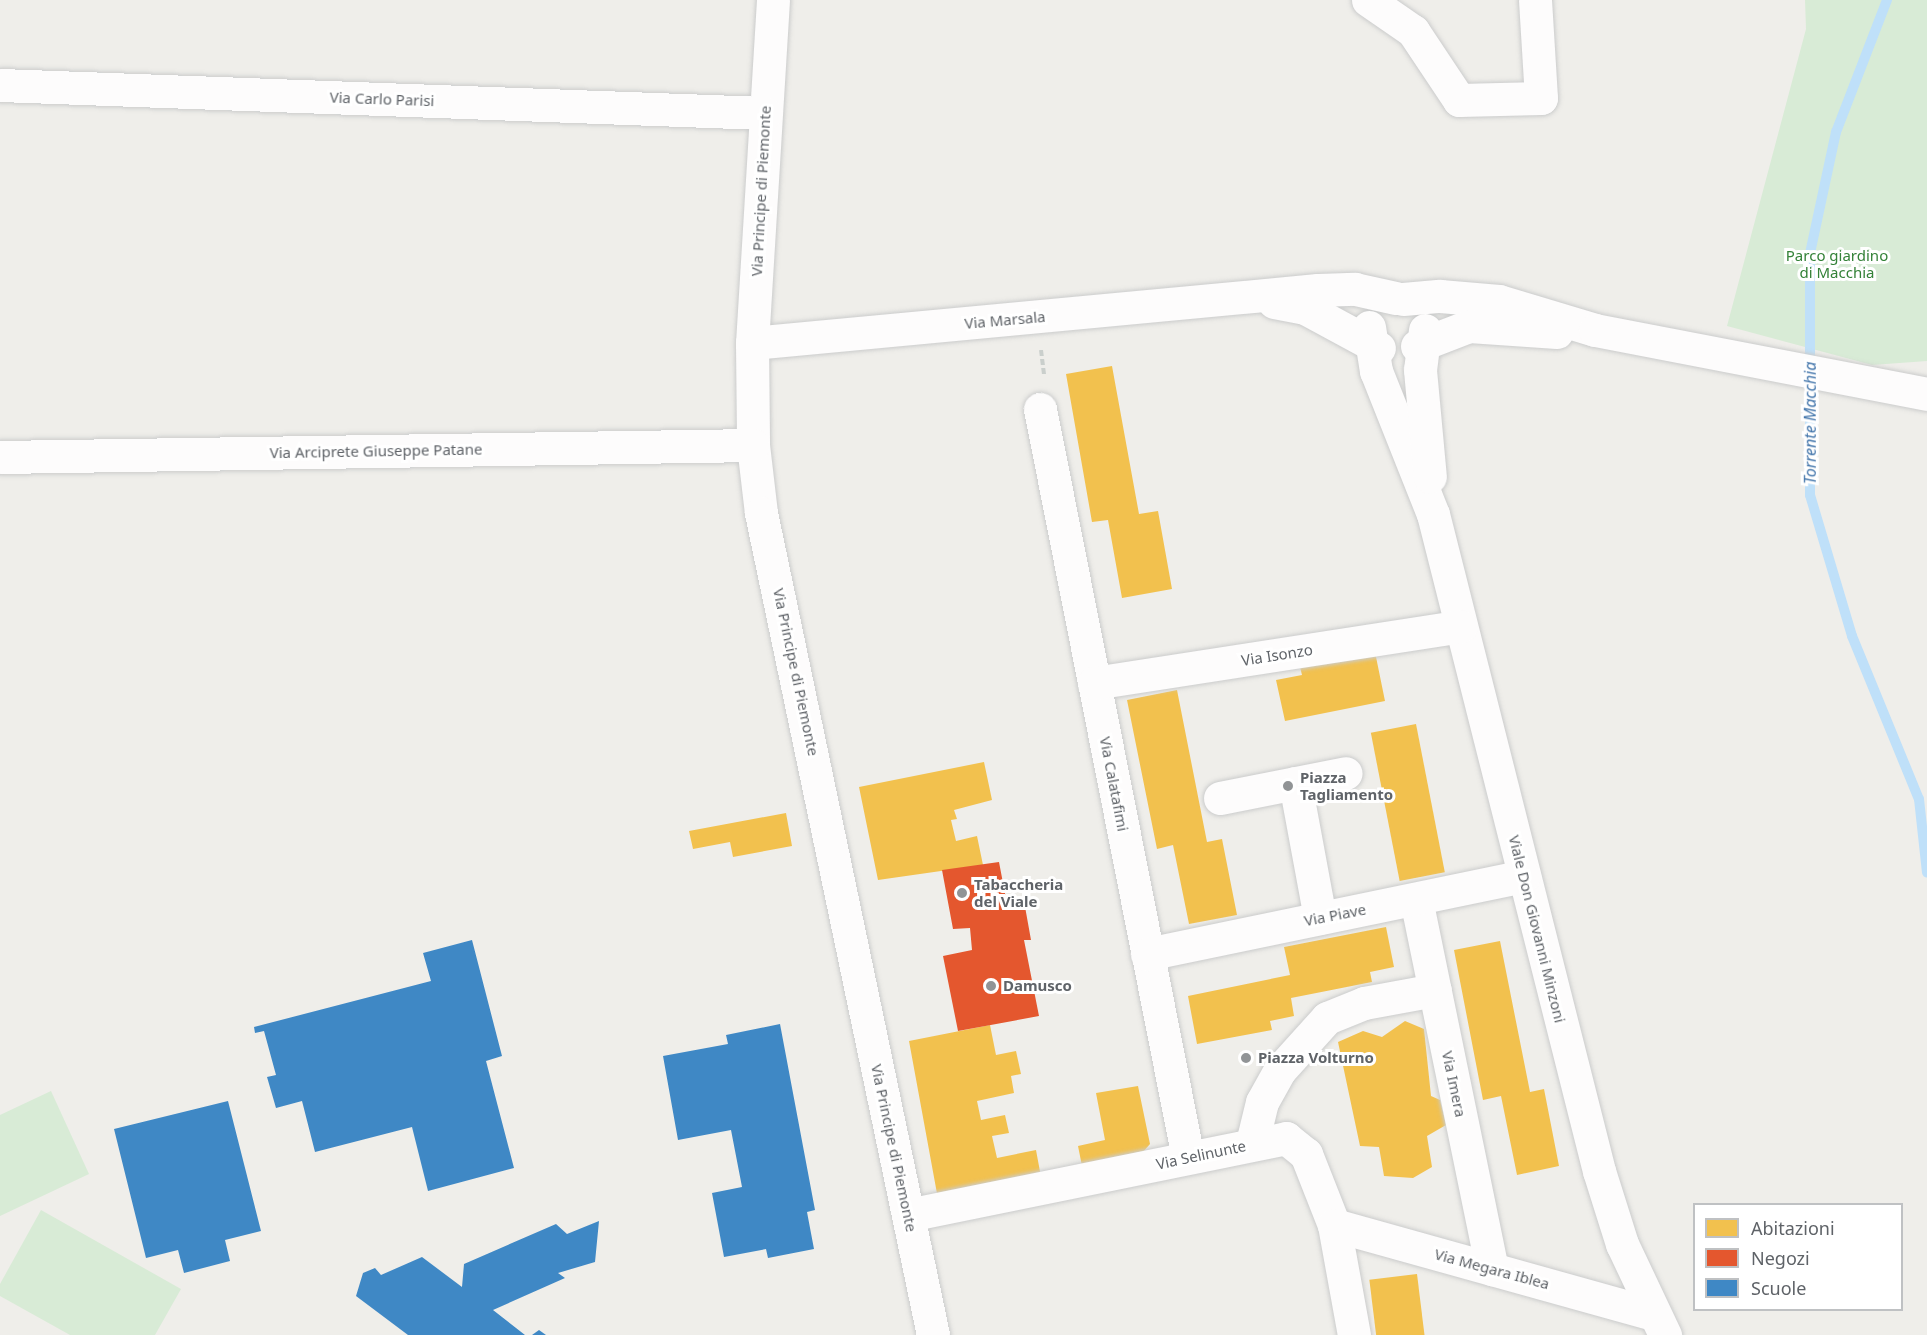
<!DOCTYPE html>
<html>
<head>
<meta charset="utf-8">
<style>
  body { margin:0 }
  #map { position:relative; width:1927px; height:1335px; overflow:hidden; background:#efeeea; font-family:"Noto Sans",sans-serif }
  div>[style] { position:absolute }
  .green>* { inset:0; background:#d8ebd6 }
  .homes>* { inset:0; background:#f2c14e; transform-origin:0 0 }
  .shops>* { inset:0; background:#e4572e }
  .schools>* { inset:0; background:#3f88c5 }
  .stream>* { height:10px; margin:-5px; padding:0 5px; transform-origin:5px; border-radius:5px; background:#bfe0f9 }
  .path>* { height:4px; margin-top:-2px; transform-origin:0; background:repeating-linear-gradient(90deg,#cacfcc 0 6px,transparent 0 9px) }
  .roads { filter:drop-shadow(0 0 2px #cbcccc) drop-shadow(0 0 2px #cbcccc) }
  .minor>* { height:33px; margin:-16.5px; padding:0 16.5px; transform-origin:16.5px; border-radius:16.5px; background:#fdfcfc }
  .dots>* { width:16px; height:16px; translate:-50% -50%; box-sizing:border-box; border:3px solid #fff; border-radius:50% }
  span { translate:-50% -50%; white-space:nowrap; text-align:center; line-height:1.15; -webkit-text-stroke:6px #fff; paint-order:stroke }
  .street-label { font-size:15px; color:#5f6368 }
  .park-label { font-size:15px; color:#348238 }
  .poi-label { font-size:15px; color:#5f6368; font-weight:700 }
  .left { translate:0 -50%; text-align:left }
  .water-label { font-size:16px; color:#4174aa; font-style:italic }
  .legend { position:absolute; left:1693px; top:1203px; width:210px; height:108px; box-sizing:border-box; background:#fff; border:2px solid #bfc1c3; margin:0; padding:8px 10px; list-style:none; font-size:18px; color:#5f6368 }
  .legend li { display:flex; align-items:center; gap:12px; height:30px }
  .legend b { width:30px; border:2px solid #bfc1c3 }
</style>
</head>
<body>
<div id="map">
  <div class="green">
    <i style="clip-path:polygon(1805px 0,1927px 0,1927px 361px,1872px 365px,1727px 326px,1806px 29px)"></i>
    <i style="clip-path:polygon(51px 1091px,89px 1174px,0 1216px,0 1115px)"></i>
    <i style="clip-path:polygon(41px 1210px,181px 1289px,155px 1335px,70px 1335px,0 1296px,0 1284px)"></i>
  </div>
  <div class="homes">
    <i style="clip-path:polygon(1112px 366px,1139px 514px,1158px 511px,1172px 589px,1122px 598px,1108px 520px,1092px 522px,1066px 374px)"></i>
    <i style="clip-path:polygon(1375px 652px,1385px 701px,1285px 721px,1276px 680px,1302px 675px,1300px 667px)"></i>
    <i style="clip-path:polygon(1177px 690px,1207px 842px,1222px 839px,1237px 915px,1189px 924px,1173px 845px,1157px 849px,1127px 700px)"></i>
    <i style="left:1416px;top:724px;width:151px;height:46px;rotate:79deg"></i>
    <i style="clip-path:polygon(984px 762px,992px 800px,954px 810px,957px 819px,951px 820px,956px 841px,977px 836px,983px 865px,878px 880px,859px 787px)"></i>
    <i style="clip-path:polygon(786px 813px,792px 846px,733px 857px,730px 842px,693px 849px,689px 831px)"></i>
    <i style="clip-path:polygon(1386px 927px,1394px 967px,1370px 972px,1372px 982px,1291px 998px,1294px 1016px,1270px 1021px,1272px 1030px,1197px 1044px,1188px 996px,1290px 975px,1284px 947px)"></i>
    <i style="clip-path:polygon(1500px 941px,1530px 1092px,1544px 1089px,1559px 1166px,1517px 1175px,1501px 1096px,1483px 1100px,1454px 950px)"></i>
    <i style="clip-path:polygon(1405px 1021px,1424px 1029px,1431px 1096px,1440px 1100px,1446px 1125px,1427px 1136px,1432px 1167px,1413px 1178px,1384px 1176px,1379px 1147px,1360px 1146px,1338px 1042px,1363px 1031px,1382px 1037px)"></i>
    <i style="clip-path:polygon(990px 1025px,996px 1055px,1016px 1051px,1021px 1074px,1011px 1076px,1014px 1093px,977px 1101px,981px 1120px,1005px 1115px,1009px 1133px,992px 1136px,997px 1158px,1036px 1150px,1041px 1177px,938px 1199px,909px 1041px)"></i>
    <i style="clip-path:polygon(1138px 1086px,1150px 1144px,1143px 1152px,1082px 1166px,1078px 1146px,1105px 1140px,1096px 1093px)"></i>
    <i style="left:1417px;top:1274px;width:62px;height:48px;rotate:83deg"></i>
  </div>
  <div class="shops">
    <i style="clip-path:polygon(999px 862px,1007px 904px,1024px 901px,1031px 940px,1024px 940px,1039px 1016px,958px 1031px,943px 956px,972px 950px,970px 928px,953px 929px,942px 870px)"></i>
  </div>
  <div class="schools">
    <i style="clip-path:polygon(472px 940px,502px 1056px,486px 1061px,514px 1168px,428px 1191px,412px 1127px,315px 1152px,302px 1101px,276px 1108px,267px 1077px,276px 1075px,264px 1031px,255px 1033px,254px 1027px,431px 981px,423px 953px)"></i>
    <i style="clip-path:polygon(780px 1024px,815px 1210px,807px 1212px,814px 1249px,768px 1258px,766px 1249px,724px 1257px,712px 1193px,742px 1187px,731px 1130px,678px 1140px,663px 1056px,728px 1044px,726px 1035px)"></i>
    <i style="clip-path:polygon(228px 1101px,261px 1231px,225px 1240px,230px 1261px,184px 1273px,178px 1250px,146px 1258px,114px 1129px)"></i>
    <i style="clip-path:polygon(599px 1221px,595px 1262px,558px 1273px,565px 1278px,493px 1310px,525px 1335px,408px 1335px,356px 1296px,363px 1273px,375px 1268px,381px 1275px,422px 1257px,462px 1287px,464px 1264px,556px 1224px,567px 1234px)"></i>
    <i style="clip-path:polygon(539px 1330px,546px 1335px,532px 1335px)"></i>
  </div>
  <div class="stream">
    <i style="left:1887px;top:0;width:142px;rotate:111.1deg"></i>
    <i style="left:1836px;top:132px;width:124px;rotate:102.1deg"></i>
    <i style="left:1810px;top:253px;width:242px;rotate:90deg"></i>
    <i style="left:1810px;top:495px;width:147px;rotate:73.4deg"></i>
    <i style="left:1852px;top:636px;width:176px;rotate:67.7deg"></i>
    <i style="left:1919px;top:799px;width:74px;rotate:83.8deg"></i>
  </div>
  <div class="path">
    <i style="left:1041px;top:350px;width:25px;rotate:83deg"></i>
  </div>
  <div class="roads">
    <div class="minor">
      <i style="left:773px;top:0;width:344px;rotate:93.5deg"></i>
      <i style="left:752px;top:343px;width:102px;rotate:89.4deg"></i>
      <i style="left:753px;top:445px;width:68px;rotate:83.3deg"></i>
      <i style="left:761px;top:513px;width:840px;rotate:78.18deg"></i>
      <i style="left:1368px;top:0;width:55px;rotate:34.6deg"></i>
      <i style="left:1413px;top:31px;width:83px;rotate:56.3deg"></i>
      <i style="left:1459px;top:100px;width:82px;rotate:-1.4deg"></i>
      <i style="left:1541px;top:98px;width:98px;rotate:-93.5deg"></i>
      <i style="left:0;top:85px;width:766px;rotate:2.1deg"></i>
      <i style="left:1403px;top:299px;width:37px;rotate:-5deg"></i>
      <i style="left:1440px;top:296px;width:59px;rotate:4.8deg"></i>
      <i style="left:1499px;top:301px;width:100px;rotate:16.8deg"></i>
      <i style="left:1595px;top:330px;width:338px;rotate:10.9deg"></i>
      <i style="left:1274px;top:302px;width:32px;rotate:11deg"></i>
      <i style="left:1305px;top:308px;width:84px;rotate:28.4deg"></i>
      <i style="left:1369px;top:327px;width:45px;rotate:81deg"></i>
      <i style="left:1376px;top:371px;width:154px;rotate:68.3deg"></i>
      <i style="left:1433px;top:514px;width:678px;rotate:75.82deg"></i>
      <i style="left:1599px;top:1171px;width:77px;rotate:72.5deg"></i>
      <i style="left:1622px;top:1244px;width:101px;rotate:64.7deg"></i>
      <i style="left:1425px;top:330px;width:40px;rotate:97.1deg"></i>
      <i style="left:1420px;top:370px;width:107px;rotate:84.7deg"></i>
      <i style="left:752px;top:343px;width:568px;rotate:-5.35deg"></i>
      <i style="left:1318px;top:290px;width:37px;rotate:-2deg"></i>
      <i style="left:1355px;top:289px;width:42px;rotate:12.4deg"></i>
      <i style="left:1417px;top:346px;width:56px;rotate:-21deg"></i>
      <i style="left:1469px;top:326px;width:88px;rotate:3.9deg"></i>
      <i style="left:1040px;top:409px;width:763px;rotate:78.82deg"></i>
      <i style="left:0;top:457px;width:753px;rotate:-0.91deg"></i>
      <i style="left:1094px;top:683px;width:371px;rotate:-8.8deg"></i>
      <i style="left:1295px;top:783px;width:137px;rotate:79.5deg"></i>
      <i style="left:1220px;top:798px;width:128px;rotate:-11.2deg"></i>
      <i style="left:1416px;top:899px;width:378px;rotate:78.4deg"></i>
      <i style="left:1147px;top:954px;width:385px;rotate:-11.7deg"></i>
      <i style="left:1252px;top:1143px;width:42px;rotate:-76.3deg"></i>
      <i style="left:1262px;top:1102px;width:37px;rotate:-61deg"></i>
      <i style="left:1280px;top:1070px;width:70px;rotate:-47.9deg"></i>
      <i style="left:1327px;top:1018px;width:40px;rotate:-22deg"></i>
      <i style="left:1364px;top:1003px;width:72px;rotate:-10.4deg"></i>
      <i style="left:908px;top:1215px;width:386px;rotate:-11.5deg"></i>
      <i style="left:1286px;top:1138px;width:26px;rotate:39deg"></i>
      <i style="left:1306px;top:1154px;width:76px;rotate:68.5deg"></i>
      <i style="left:1334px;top:1225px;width:112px;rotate:79.7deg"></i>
      <i style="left:1334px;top:1225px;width:328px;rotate:15.6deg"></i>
    </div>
  </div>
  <div class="dots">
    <i style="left:1288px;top:786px;background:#919496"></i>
    <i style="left:962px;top:893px;background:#919496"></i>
    <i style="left:991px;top:986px;background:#919496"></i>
    <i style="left:1246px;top:1058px;background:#919496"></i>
  </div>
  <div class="street-label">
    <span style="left:382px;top:99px;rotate:2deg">Via Carlo Parisi</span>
    <span style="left:761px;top:191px;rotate:-87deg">Via Principe di Piemonte</span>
    <span style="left:1005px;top:320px;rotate:-5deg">Via Marsala</span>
    <span style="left:376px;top:451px;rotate:-1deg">Via Arciprete Giuseppe Patane</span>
    <span style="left:1277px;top:655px;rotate:-9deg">Via Isonzo</span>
    <span style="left:796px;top:672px;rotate:78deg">Via Principe di Piemonte</span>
    <span style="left:1114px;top:784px;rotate:79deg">Via Calatafimi</span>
    <span style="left:1335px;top:915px;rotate:-11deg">Via Piave</span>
    <span style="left:1537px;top:929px;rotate:76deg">Viale Don Giovanni Minzoni</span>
    <span style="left:1454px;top:1084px;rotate:78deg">Via Imera</span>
    <span style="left:894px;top:1148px;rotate:78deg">Via Principe di Piemonte</span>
    <span style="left:1201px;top:1155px;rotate:-12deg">Via Selinunte</span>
    <span style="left:1492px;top:1269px;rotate:15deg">Via Megara Iblea</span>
  </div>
  <div class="park-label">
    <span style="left:1837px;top:264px">Parco giardino<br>di Macchia</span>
  </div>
  <div class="poi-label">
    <span class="left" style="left:1300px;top:786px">Piazza<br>Tagliamento</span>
    <span class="left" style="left:974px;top:893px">Tabaccheria<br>del Viale</span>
    <span class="left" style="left:1003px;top:986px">Damusco</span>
    <span class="left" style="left:1258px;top:1058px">Piazza Volturno</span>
  </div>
  <div class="water-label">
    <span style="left:1810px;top:423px;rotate:-90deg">Torrente Macchia</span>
  </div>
  <ul class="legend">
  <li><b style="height:16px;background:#f2c14e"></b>Abitazioni</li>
  <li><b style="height:16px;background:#e4572e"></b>Negozi</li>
  <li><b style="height:16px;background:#3f88c5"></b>Scuole</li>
  </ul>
</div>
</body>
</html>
